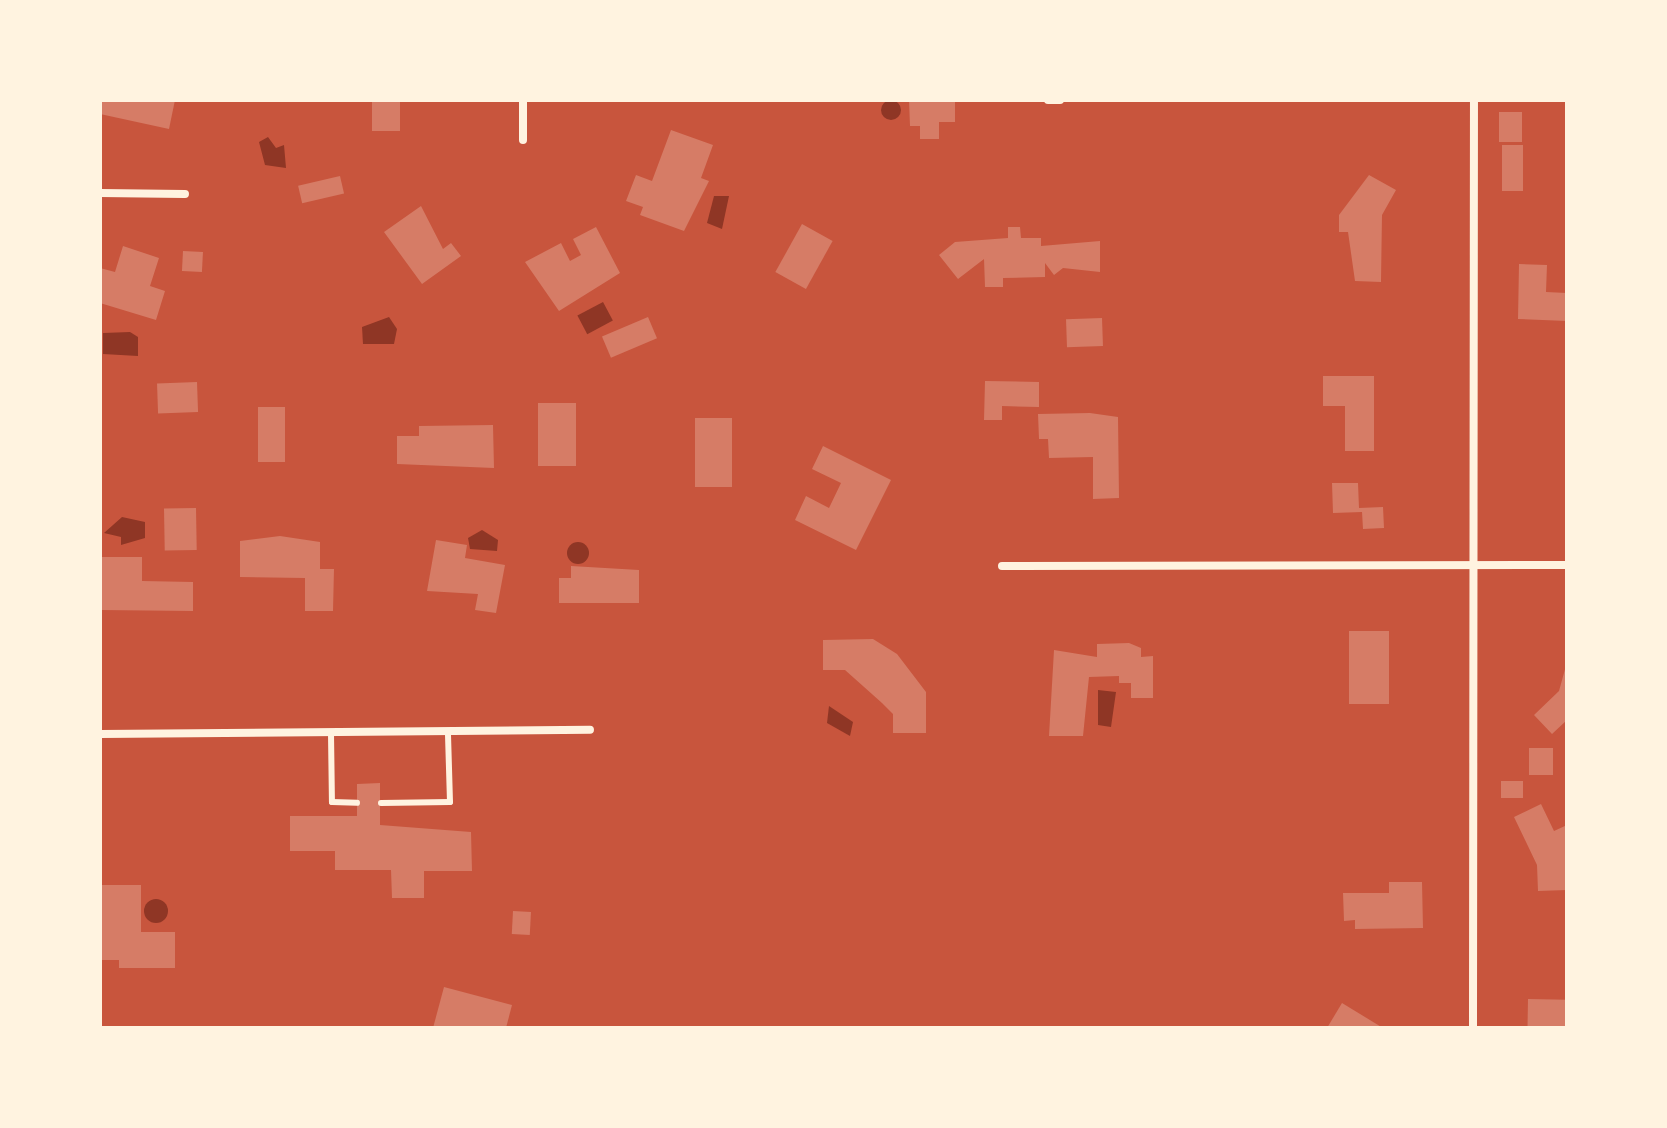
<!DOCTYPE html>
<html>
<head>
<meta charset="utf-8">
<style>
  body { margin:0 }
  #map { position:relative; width:1667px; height:1128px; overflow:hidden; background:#c8553d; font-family:"Titillium Web",sans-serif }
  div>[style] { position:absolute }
  .water>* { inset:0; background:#8f3625; transform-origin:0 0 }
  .round { border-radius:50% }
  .building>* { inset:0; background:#d67c66; transform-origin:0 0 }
  .service>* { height:6px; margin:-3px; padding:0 3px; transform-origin:3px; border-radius:3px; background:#fff3e0 }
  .minor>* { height:8px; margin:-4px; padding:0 4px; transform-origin:4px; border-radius:4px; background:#fff3e0 }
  span { translate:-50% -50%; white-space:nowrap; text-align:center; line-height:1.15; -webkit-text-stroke:6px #fff3e0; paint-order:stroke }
  .frame { position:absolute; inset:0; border:102px solid #fff3e0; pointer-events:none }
</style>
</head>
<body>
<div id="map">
  <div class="water">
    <i class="round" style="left:881px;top:100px;width:20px;height:20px"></i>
    <i style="clip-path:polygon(268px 137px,276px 148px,284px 145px,286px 168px,265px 165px,259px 142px)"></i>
    <i style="clip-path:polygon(714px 196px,729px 196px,722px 229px,707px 223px)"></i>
    <i style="left:603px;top:302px;width:21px;height:29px;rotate:62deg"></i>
    <i style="clip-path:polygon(389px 317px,397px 329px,394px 344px,363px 344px,362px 327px)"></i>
    <i style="clip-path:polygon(130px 332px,138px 337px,138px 356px,103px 354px,103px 333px)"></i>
    <i style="clip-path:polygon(122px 517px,145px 522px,145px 538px,121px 545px,121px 537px,104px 533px)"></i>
    <i style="clip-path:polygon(482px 530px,498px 540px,497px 551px,470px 549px,468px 538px)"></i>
    <i class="round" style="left:567px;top:542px;width:22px;height:22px"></i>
    <i style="clip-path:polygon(1098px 690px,1116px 692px,1111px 727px,1098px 725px)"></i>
    <i style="clip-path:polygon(829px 706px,853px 722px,850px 736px,827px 723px)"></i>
    <i class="round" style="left:144px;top:899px;width:24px;height:24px"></i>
  </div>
  <div class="building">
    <i style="clip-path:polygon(100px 100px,175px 100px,169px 129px,100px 114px)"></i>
    <i style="left:372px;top:100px;width:28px;height:31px"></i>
    <i style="clip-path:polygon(909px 100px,955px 100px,955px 122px,939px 122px,939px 139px,920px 139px,920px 126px,910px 126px)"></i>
    <i style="left:1499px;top:112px;width:23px;height:30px"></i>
    <i style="clip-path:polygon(671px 130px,713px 145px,701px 178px,709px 181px,684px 231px,640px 215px,643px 207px,626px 201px,636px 175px,652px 181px)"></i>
    <i style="left:1502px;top:145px;width:21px;height:46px"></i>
    <i style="clip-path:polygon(1369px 175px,1396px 190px,1382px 215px,1381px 282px,1355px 281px,1348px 232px,1339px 232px,1339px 215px)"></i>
    <i style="left:340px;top:176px;width:18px;height:43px;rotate:77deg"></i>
    <i style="clip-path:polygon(421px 206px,443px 249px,451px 243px,461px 256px,422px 284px,384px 232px)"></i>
    <i style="left:802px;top:224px;width:35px;height:55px;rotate:29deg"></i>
    <i style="clip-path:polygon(596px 227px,620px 273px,559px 311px,525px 262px,561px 243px,570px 261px,581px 255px,573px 239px)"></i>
    <i style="clip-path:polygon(1008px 227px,1020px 227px,1021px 238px,1041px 238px,1041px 246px,1100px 241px,1100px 272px,1063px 268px,1054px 275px,1045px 263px,1045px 277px,1003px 278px,1003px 287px,985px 287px,984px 259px,958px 279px,939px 255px,955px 242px,1008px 238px)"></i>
    <i style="clip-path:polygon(123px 246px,159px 258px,150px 286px,165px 291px,156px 320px,100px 303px,100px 268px,115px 272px)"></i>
    <i style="left:183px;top:251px;width:20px;height:20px;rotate:3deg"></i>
    <i style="clip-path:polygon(1519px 264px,1547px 265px,1546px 292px,1567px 293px,1567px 321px,1518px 319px)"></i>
    <i style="left:648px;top:317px;width:23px;height:50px;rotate:67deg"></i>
    <i style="left:1102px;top:318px;width:28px;height:36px;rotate:88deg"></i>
    <i style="clip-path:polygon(1323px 376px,1374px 376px,1374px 451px,1345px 451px,1345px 406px,1323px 406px)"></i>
    <i style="clip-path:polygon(985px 381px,1039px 382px,1039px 407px,1002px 406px,1002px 420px,984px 420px)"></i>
    <i style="left:197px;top:382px;width:30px;height:40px;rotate:88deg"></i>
    <i style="left:576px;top:403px;width:63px;height:38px;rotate:90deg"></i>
    <i style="left:258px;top:407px;width:27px;height:55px"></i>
    <i style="clip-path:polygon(1090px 413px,1118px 417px,1119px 498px,1093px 499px,1093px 457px,1049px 458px,1048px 439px,1039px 439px,1038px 414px)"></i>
    <i style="left:695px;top:418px;width:37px;height:69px"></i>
    <i style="clip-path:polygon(493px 425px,494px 468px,397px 464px,397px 436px,419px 436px,419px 426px)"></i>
    <i style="clip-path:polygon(823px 446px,891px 480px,856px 550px,795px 520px,806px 496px,829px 508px,841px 483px,812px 469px)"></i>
    <i style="clip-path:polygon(1332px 483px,1358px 483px,1359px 508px,1383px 507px,1384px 528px,1363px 529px,1362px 512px,1333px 513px)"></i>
    <i style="left:196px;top:508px;width:42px;height:32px;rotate:89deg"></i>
    <i style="clip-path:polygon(280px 536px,320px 542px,320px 569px,334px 569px,333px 611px,305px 611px,305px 578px,240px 577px,240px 541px)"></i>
    <i style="clip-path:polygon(436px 540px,467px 545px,465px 558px,505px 565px,496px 613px,475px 610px,478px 594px,427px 591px)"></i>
    <i style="clip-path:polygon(100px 557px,142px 557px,142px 581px,193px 582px,193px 611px,100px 610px)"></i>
    <i style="clip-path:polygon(571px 566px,639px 570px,639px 603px,559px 603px,559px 578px,571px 578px)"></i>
    <i style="left:1349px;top:631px;width:40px;height:73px"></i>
    <i style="clip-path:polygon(873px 639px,897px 654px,926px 692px,926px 733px,893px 733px,893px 714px,882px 703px,845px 670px,823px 670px,823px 640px)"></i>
    <i style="clip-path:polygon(1129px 643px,1141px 648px,1141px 657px,1153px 656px,1153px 698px,1131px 698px,1131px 683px,1119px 683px,1119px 676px,1089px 677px,1083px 736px,1049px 736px,1054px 650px,1097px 657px,1097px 644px)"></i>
    <i style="clip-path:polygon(1567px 662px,1567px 720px,1552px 734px,1534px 715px,1559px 691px)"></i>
    <i style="left:1529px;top:748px;width:24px;height:27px"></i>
    <i style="left:1501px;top:781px;width:22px;height:17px"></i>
    <i style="clip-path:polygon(380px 783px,380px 825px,471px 832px,472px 871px,424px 871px,424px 898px,392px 898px,391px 870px,335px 870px,335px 851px,290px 851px,290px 816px,357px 816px,357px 784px)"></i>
    <i style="clip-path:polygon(1541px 804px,1554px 831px,1567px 825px,1567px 890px,1538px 891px,1537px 865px,1514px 817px)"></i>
    <i style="clip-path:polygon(1389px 882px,1422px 882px,1423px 928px,1355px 929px,1355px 920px,1344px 921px,1343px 893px,1389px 893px)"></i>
    <i style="clip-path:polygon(100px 885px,141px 885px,141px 932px,175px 932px,175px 968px,119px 968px,119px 960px,100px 960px)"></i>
    <i style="left:513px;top:911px;width:18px;height:23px;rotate:3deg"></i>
    <i style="clip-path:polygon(444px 987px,512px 1005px,506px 1028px,433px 1028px)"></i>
    <i style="left:1528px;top:999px;width:39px;height:29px;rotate:1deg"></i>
    <i style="clip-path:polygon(1342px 1003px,1383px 1028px,1327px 1028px)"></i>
  </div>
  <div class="service">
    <i style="left:331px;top:734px;width:68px;rotate:89.2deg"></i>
    <i style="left:332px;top:802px;width:25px;rotate:2deg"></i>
    <i style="left:381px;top:803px;width:69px;rotate:-0.8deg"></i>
    <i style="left:450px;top:802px;width:68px;rotate:-91.7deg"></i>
  </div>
  <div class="minor">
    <i style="left:1048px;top:100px;width:12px"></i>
    <i style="left:523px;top:140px;width:40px;rotate:-90deg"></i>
    <i style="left:100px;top:193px;width:85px;rotate:0.7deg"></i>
    <i style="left:1002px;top:566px;width:565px;rotate:-0.1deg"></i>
    <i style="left:100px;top:734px;width:490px;rotate:-0.5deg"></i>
    <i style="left:1473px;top:1028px;width:928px;rotate:-89.94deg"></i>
  </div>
  <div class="frame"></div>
</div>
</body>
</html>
